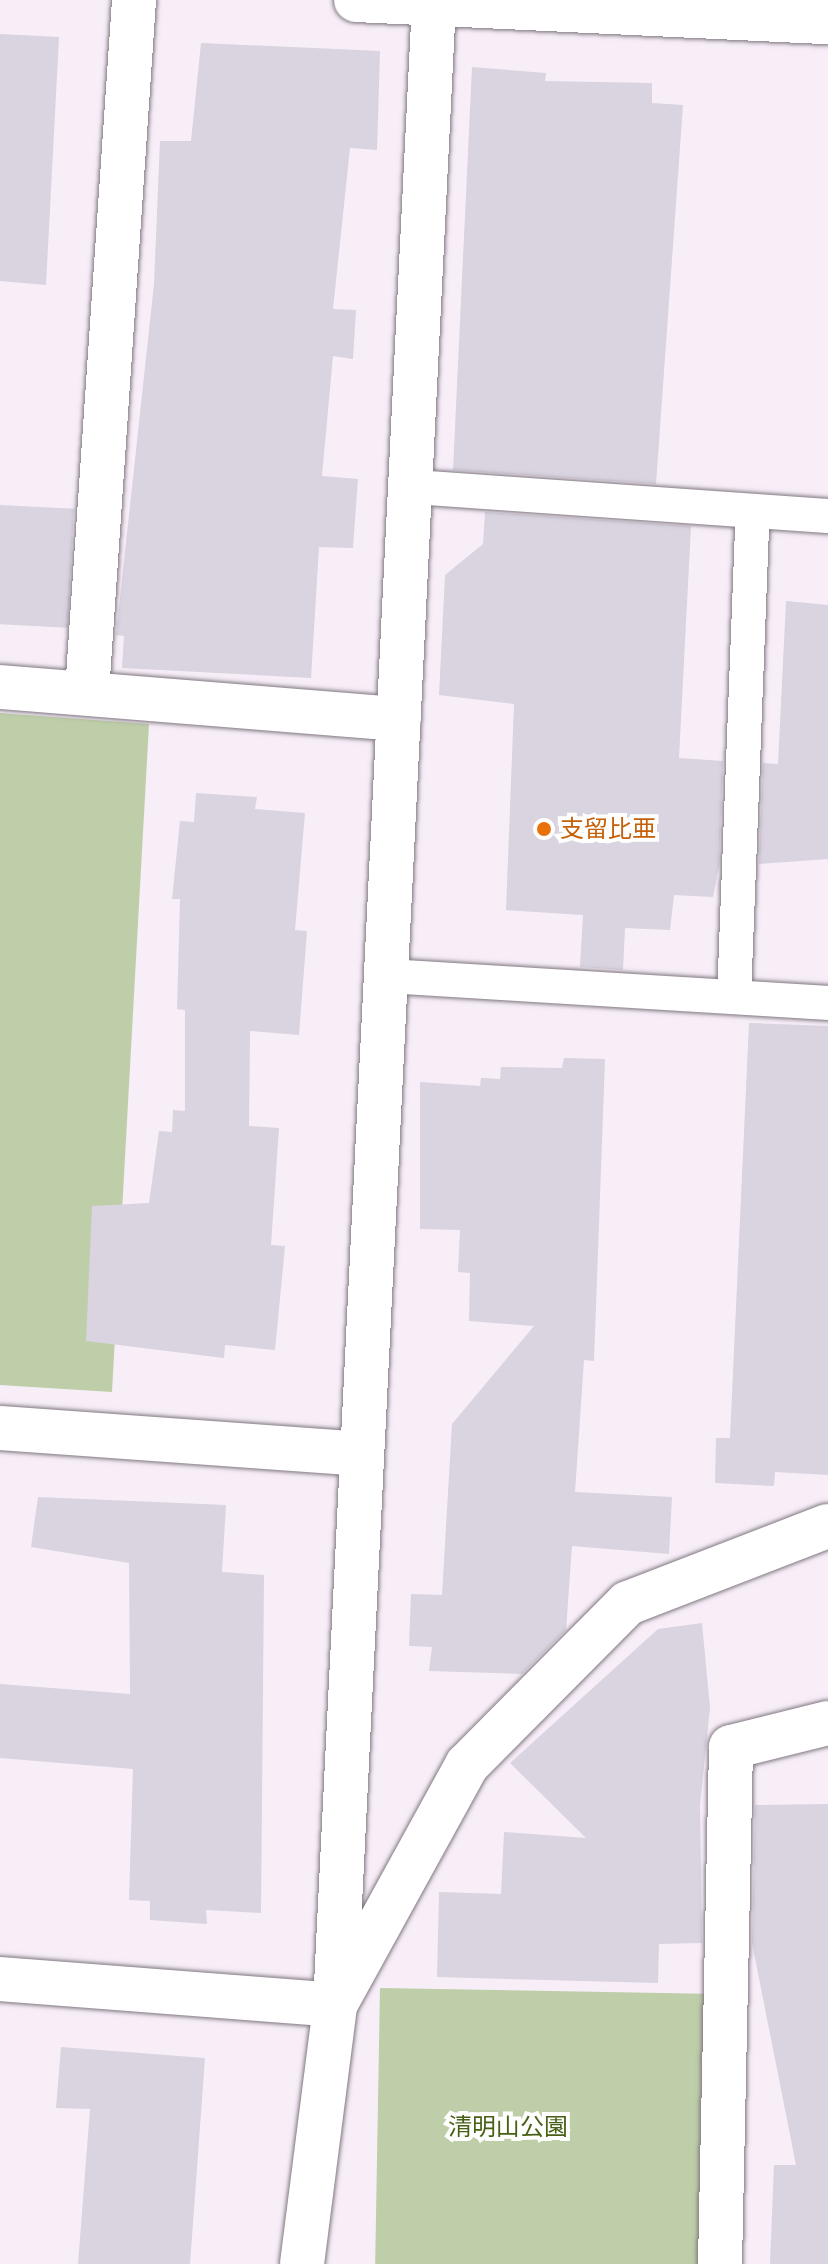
<!DOCTYPE html>
<html>
<head>
<meta charset="utf-8">
<style>
  body { margin:0 }
  #map { position:relative; width:828px; height:2264px; overflow:hidden; background:#f7eef8; font-family:"DM Sans","Noto Sans JP",sans-serif }
  div>[style] { position:absolute }
  .green>* { inset:0; background:#bdcea8; transform-origin:0 0 }
  .building>* { inset:0; background:#d9d4e0; transform-origin:0 0 }
  .roads { filter:drop-shadow(0 0 2px #807881) drop-shadow(0 0 2px #807881) }
  .lane>* { height:34px; margin:-17px; padding:0 17px; transform-origin:17px; border-radius:17px; background:#fff }
  .street>* { height:44px; margin:-22px; padding:0 22px; transform-origin:22px; border-radius:22px; background:#fff }
  .secondary>* { height:44px; margin:-22px; padding:0 22px; transform-origin:22px; border-radius:22px; background:#fff }
  .dots>* { width:22px; height:22px; translate:-50% -50%; box-sizing:border-box; border:4px solid #fefefe; border-radius:50% }
  span { translate:-50% -50%; white-space:nowrap; text-align:center; line-height:1.15; -webkit-text-stroke:8px #fefefe; paint-order:stroke }
  .food-label { font-size:24px; color:#c56008 }
  .left { translate:0 -50%; text-align:left }
  .park-label { font-size:24px; color:#476015 }
</style>
</head>
<body>
<div id="map">
  <div class="green">
    <i style="clip-path:polygon(0 713px,149px 724px,112px 1392px,0 1385px)"></i>
    <i style="left:380px;top:1988px;width:325px;height:277px;rotate:1deg"></i>
  </div>
  <div class="building">
    <i style="clip-path:polygon(0 34px,59px 37px,46px 285px,0 281px)"></i>
    <i style="clip-path:polygon(201px 43px,380px 51px,377px 150px,350px 148px,333px 309px,356px 310px,353px 359px,333px 356px,322px 476px,358px 479px,353px 548px,319px 547px,311px 678px,122px 668px,124px 636px,116px 635px,154px 284px,160px 141px,191px 141px)"></i>
    <i style="clip-path:polygon(472px 67px,546px 73px,545px 81px,652px 83px,652px 103px,683px 105px,656px 484px,453px 470px)"></i>
    <i style="left:0;top:505px;width:74px;height:119px;rotate:3deg"></i>
    <i style="clip-path:polygon(485px 512px,691px 526px,679px 758px,723px 761px,719px 866px,713px 897px,674px 895px,670px 930px,625px 928px,623px 970px,580px 967px,583px 915px,506px 910px,514px 704px,439px 695px,445px 575px,483px 544px)"></i>
    <i style="clip-path:polygon(786px 601px,828px 605px,828px 859px,759px 864px,763px 763px,778px 764px)"></i>
    <i style="clip-path:polygon(196px 793px,257px 797px,255px 809px,305px 813px,295px 930px,307px 931px,299px 1035px,250px 1031px,249px 1126px,279px 1128px,271px 1245px,285px 1246px,275px 1350px,225px 1345px,224px 1358px,86px 1341px,92px 1206px,149px 1203px,159px 1131px,172px 1132px,173px 1110px,185px 1111px,185px 1010px,177px 1009px,180px 899px,172px 899px,180px 821px,194px 822px)"></i>
    <i style="clip-path:polygon(749px 1023px,828px 1026px,828px 1475px,775px 1472px,774px 1486px,715px 1483px,716px 1438px,730px 1438px)"></i>
    <i style="clip-path:polygon(564px 1058px,605px 1059px,594px 1361px,584px 1360px,575px 1492px,672px 1497px,669px 1554px,572px 1546px,566px 1630px,522px 1674px,429px 1671px,432px 1647px,409px 1646px,411px 1594px,442px 1595px,452px 1424px,534px 1326px,469px 1321px,470px 1273px,458px 1272px,460px 1230px,420px 1229px,420px 1082px,480px 1086px,481px 1078px,500px 1079px,501px 1067px,562px 1068px)"></i>
    <i style="clip-path:polygon(38px 1497px,226px 1505px,222px 1572px,264px 1575px,261px 1913px,206px 1910px,207px 1924px,150px 1920px,150px 1901px,129px 1900px,133px 1769px,0 1758px,0 1684px,130px 1694px,129px 1563px,31px 1547px)"></i>
    <i style="clip-path:polygon(702px 1623px,710px 1708px,700px 1805px,702px 1943px,659px 1944px,658px 1983px,437px 1977px,439px 1892px,501px 1894px,504px 1832px,586px 1838px,510px 1763px,658px 1629px)"></i>
    <i style="clip-path:polygon(828px 1804px,828px 2264px,770px 2264px,774px 2165px,796px 2165px,752px 1943px,755px 1805px)"></i>
    <i style="clip-path:polygon(61px 2047px,205px 2058px,190px 2264px,78px 2264px,90px 2109px,56px 2108px)"></i>
  </div>
  <div class="roads">
    <div class="lane">
      <i style="left:413px;top:487px;width:416px;rotate:4deg"></i>
      <i style="left:388px;top:976px;width:441px;rotate:3.5deg"></i>
      <i style="left:734px;top:997px;width:486px;rotate:-87.8deg"></i>
    </div>
    <div class="street">
      <i style="left:0;top:687px;width:400px;rotate:4.6deg"></i>
      <i style="left:87px;top:692px;width:694px;rotate:-86.11deg"></i>
      <i style="left:0;top:1428px;width:360px;rotate:4.1deg"></i>
      <i style="left:0;top:1979px;width:336px;rotate:4.4deg"></i>
      <i style="left:335px;top:2005px;width:274px;rotate:-61.2deg"></i>
      <i style="left:467px;top:1765px;width:228px;rotate:-45.2deg"></i>
      <i style="left:628px;top:1603px;width:214px;rotate:-21.1deg"></i>
      <i style="left:720px;top:2264px;width:517px;rotate:-88.78deg"></i>
      <i style="left:731px;top:1747px;width:100px;rotate:-13.9deg"></i>
    </div>
    <div class="secondary">
      <i style="left:356px;top:0;width:473px;rotate:2.7deg"></i>
      <i style="left:302px;top:2264px;width:261px;rotate:-82.7deg"></i>
      <i style="left:335px;top:2005px;width:2002px;rotate:-87.17deg"></i>
    </div>
  </div>
  <div class="dots">
    <i style="left:544px;top:829px;background:#e8710a"></i>
  </div>
  <div class="food-label">
    <span class="left" style="left:560px;top:829px">支留比亜</span>
  </div>
  <div class="park-label">
    <span style="left:508px;top:2127px">清明山公園</span>
  </div>
</div>
</body>
</html>
